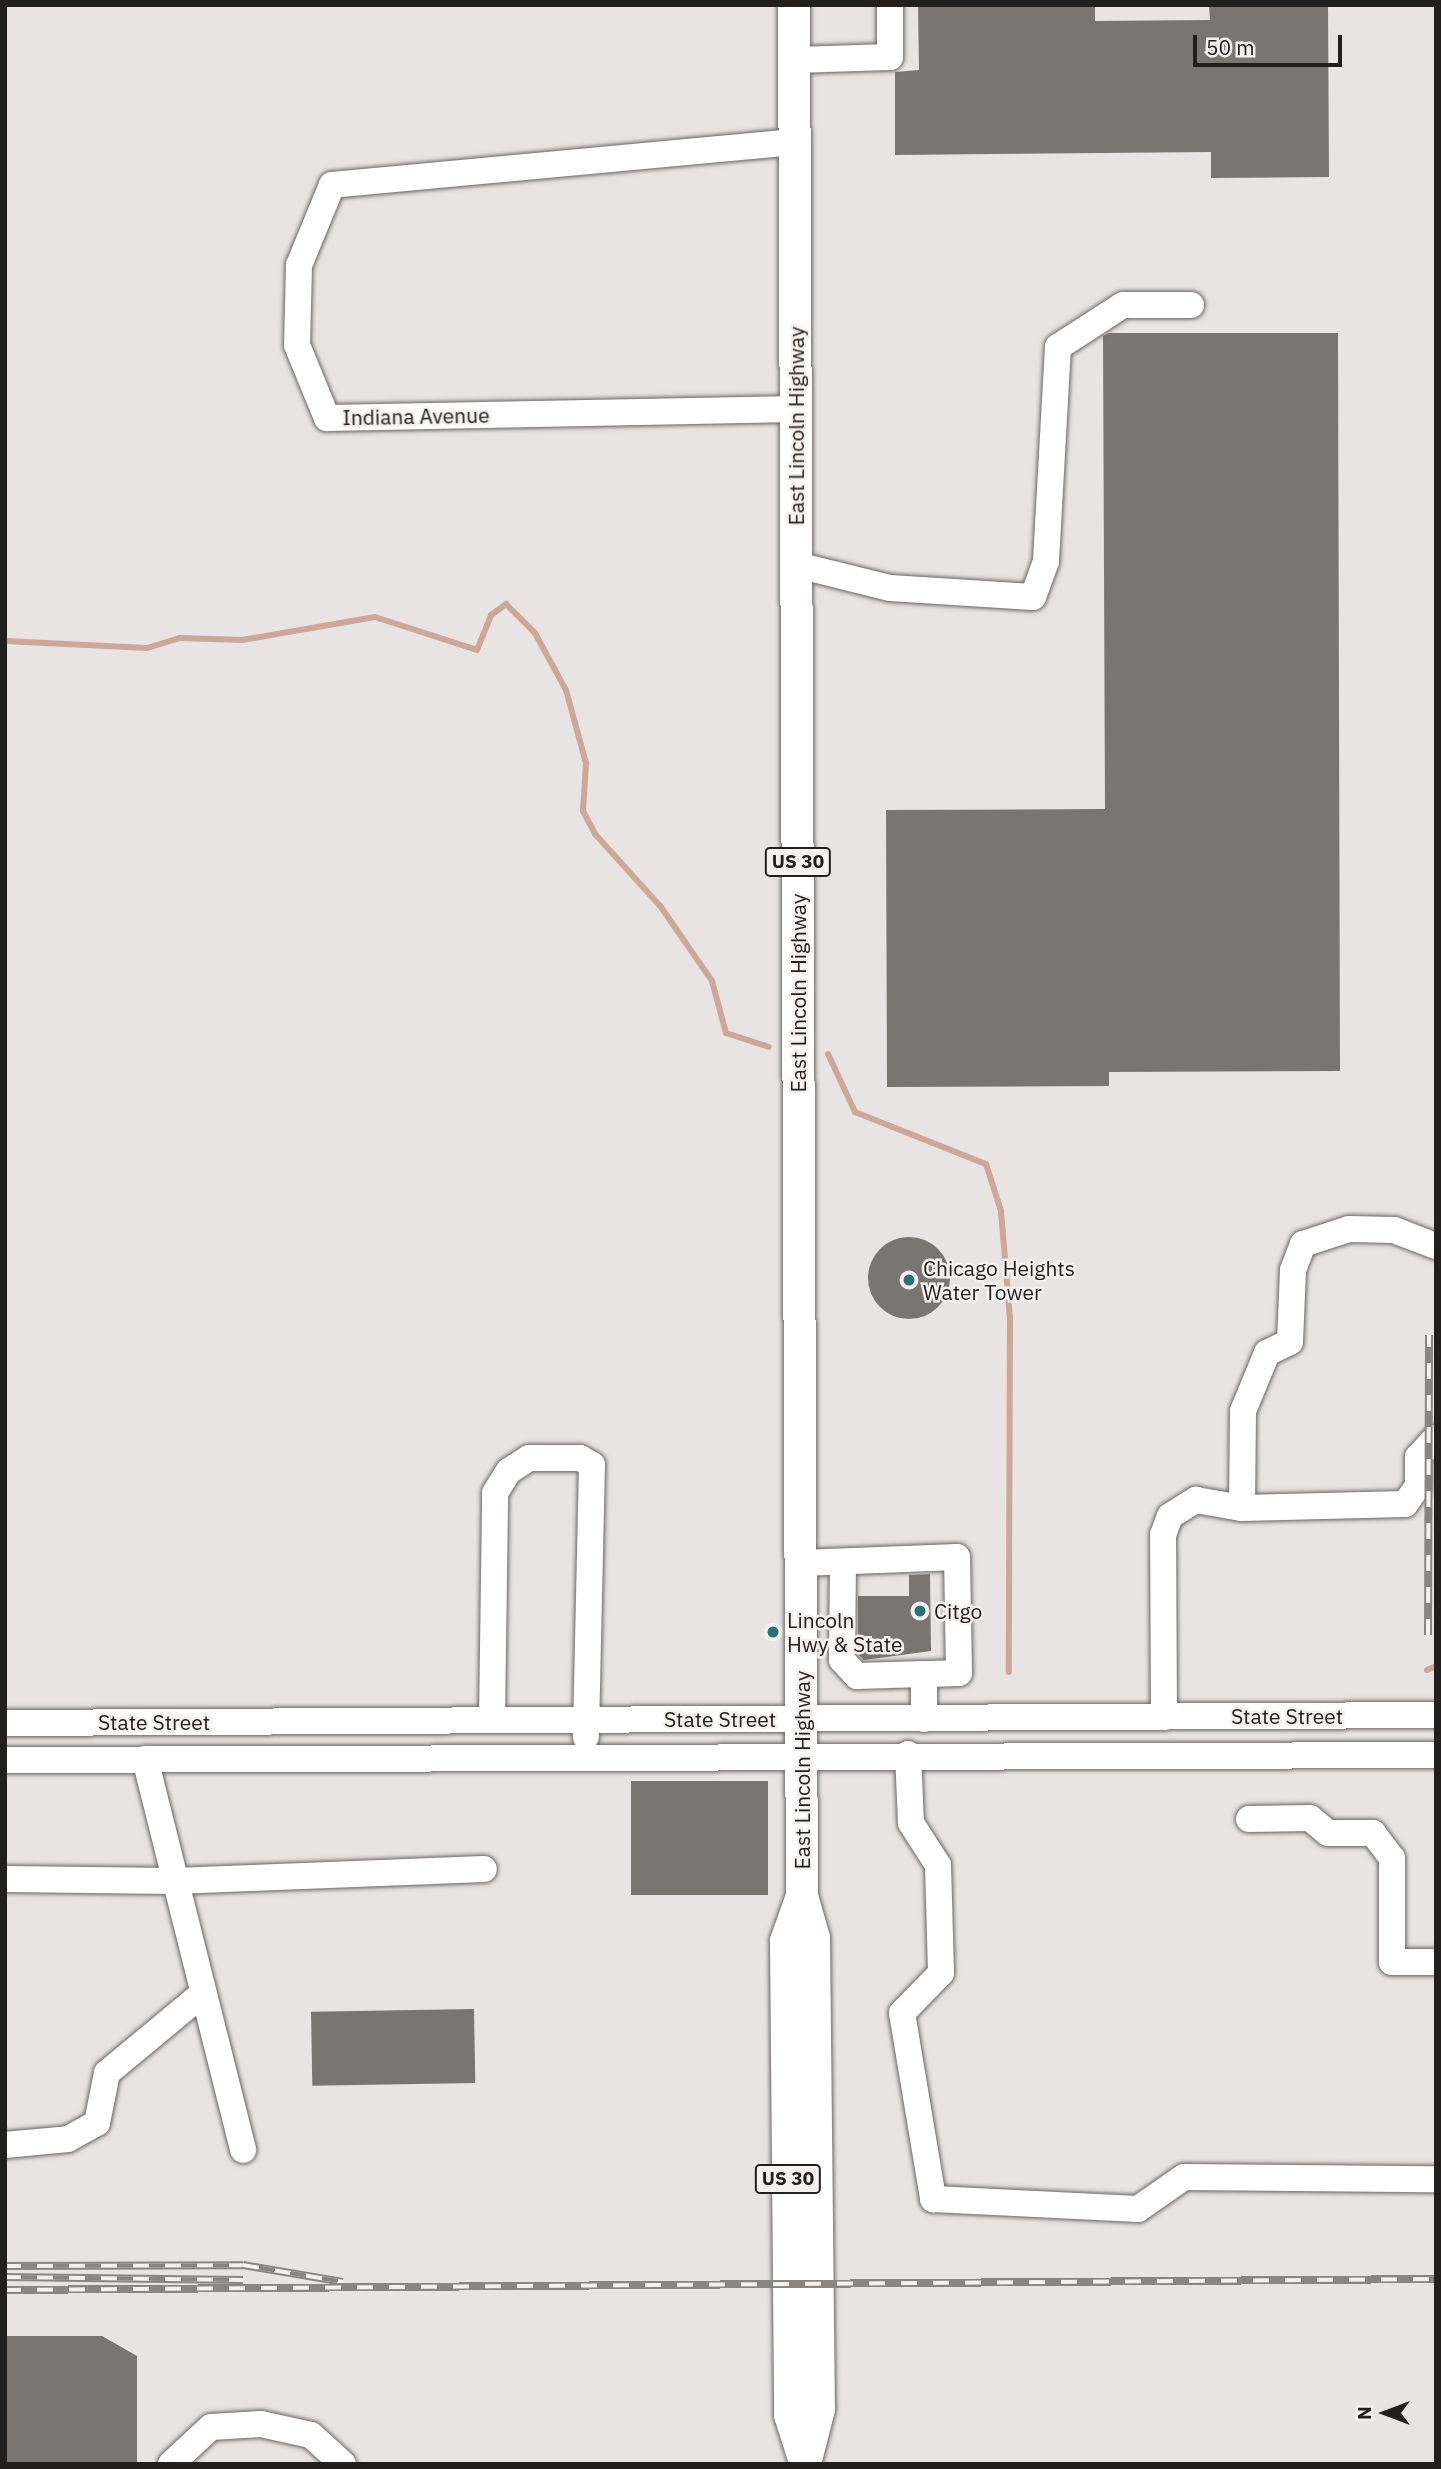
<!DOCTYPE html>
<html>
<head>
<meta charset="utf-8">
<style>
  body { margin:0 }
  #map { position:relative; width:1441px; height:2469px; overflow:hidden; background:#e8e4e3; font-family:"IBM Plex Sans",sans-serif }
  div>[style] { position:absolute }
  .stream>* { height:6px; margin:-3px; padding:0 3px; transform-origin:3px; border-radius:3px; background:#cda798 }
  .building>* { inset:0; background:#787573; transform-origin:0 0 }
  .round { border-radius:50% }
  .roads { filter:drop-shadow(0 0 2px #6a6665) drop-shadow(0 0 2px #6a6665) }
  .minor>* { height:26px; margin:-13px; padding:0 13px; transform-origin:13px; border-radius:13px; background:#fff }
  .major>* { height:32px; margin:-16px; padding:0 16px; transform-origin:16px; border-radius:16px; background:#fff }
  .rail>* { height:8px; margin-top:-4px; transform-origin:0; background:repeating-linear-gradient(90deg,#f5f1f0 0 16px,#888685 0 32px); box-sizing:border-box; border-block:2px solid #888685 }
  .dots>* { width:19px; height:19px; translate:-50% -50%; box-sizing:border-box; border:4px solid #f5f1f0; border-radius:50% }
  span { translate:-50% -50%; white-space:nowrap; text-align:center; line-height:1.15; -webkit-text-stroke:5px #f5f1f0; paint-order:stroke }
  .shield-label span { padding:2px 5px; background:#f5f1f0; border:2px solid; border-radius:5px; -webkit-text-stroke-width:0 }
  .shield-label { font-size:19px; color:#21201f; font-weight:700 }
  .street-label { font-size:21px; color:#21201f }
  .poi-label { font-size:21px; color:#21201f }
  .left { translate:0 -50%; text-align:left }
  .frame { position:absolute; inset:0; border:7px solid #21201f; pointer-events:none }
  .north { position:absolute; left:1350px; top:2378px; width:70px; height:70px; -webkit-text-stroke:5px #f5f1f0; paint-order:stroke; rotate:270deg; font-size:19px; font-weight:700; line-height:28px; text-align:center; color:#21201f }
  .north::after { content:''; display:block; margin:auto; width:24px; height:32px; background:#21201f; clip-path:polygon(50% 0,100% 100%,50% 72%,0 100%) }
  .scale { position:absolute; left:1193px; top:35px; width:149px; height:32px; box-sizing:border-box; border:4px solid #21201f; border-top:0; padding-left:9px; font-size:21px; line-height:24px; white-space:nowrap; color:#21201f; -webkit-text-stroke:5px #f5f1f0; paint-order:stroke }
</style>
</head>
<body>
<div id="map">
  <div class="stream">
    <i style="left:5px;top:641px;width:142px;rotate:2.8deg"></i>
    <i style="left:147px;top:648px;width:34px;rotate:-17deg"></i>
    <i style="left:180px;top:638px;width:62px;rotate:1.8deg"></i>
    <i style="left:242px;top:640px;width:135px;rotate:-9.8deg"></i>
    <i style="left:375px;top:617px;width:107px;rotate:17.9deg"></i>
    <i style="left:477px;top:650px;width:38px;rotate:-68deg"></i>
    <i style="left:491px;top:615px;width:19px;rotate:-36deg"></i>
    <i style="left:506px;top:604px;width:41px;rotate:45deg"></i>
    <i style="left:535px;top:633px;width:65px;rotate:61.5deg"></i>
    <i style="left:566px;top:690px;width:76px;rotate:74.7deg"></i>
    <i style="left:586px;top:763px;width:48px;rotate:93.6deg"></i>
    <i style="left:583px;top:811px;width:26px;rotate:62deg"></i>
    <i style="left:595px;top:834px;width:98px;rotate:47.9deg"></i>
    <i style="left:661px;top:907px;width:90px;rotate:55.4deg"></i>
    <i style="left:712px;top:981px;width:54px;rotate:74.9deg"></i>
    <i style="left:726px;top:1033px;width:45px;rotate:18deg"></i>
    <i style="left:828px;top:1054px;width:64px;rotate:65deg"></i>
    <i style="left:855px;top:1112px;width:141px;rotate:21.7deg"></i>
    <i style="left:986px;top:1164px;width:49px;rotate:72.3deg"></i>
    <i style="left:1001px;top:1211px;width:107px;rotate:85.2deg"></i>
    <i style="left:1010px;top:1318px;width:354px;rotate:90.2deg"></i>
    <i style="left:1427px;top:1670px;width:10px;rotate:-24deg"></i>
  </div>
  <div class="building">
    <i style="clip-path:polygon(918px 5px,1095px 5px,1095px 21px,1210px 20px,1209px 5px,1328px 5px,1329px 177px,1211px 178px,1211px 152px,895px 155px,895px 72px,919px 70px)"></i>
    <i style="clip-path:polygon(1109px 333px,1338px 333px,1340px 1071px,1109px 1072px,1109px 1086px,887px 1087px,886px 810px,1105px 809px,1103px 336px)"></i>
    <i class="round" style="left:868px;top:1237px;width:82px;height:82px"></i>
    <i style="clip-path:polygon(930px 1574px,931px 1651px,864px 1660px,858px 1654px,858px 1596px,909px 1596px,909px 1575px)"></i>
    <i style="left:631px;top:1781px;width:137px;height:114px"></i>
    <i style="left:474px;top:2009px;width:74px;height:163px;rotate:89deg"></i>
    <i style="clip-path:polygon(5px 2336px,102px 2336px,137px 2356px,137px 2462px,5px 2462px)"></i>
  </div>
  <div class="roads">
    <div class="minor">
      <i style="left:795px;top:60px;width:95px;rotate:-1.8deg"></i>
      <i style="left:890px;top:57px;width:52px;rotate:-90deg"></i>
      <i style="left:795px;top:142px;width:465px;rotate:174.7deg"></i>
      <i style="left:332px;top:185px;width:87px;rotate:112.4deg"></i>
      <i style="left:299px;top:265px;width:80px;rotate:91.4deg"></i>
      <i style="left:297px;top:345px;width:79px;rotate:67.7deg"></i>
      <i style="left:327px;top:418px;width:469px;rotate:-1.1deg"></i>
      <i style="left:797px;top:565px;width:96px;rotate:13.9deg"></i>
      <i style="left:890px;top:588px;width:143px;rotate:3.6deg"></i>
      <i style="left:1033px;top:597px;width:38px;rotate:-70deg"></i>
      <i style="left:1046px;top:561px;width:214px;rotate:-86.8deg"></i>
      <i style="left:1058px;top:347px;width:77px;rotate:-32.9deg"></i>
      <i style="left:1123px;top:305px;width:68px"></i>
      <i style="left:1242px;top:1508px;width:97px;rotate:-89.4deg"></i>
      <i style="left:1243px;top:1411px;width:63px;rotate:-67.5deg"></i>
      <i style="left:1267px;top:1353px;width:25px;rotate:-26deg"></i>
      <i style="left:1290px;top:1342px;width:72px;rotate:-87.6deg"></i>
      <i style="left:1293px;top:1270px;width:28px;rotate:-69deg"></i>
      <i style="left:1303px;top:1244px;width:48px;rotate:-18.1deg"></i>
      <i style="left:1349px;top:1229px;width:45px;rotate:1.3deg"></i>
      <i style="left:1394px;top:1230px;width:45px;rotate:20.9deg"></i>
      <i style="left:843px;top:1562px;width:98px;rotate:90.6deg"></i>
      <i style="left:842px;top:1660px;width:22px;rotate:47deg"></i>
      <i style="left:857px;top:1676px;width:67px;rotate:-1.7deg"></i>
      <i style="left:801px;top:1563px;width:156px;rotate:-2.2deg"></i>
      <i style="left:957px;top:1557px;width:116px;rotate:89deg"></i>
      <i style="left:959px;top:1673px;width:35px;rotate:178deg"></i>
      <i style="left:924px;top:1674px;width:45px;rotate:90deg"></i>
      <i style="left:1164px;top:1717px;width:182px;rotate:-90.3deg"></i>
      <i style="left:1163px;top:1535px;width:20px;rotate:-70deg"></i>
      <i style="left:1170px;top:1516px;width:31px;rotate:-32deg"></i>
      <i style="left:1196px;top:1500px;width:47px;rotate:9.9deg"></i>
      <i style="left:1242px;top:1508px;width:163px;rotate:-1.4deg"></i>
      <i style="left:1405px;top:1504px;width:22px;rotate:-54deg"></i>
      <i style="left:1418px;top:1486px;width:29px;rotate:-90deg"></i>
      <i style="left:1418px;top:1457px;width:26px;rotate:-47deg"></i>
      <i style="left:492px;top:1720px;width:227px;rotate:-89.2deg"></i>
      <i style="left:495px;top:1493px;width:26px;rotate:-58deg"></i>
      <i style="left:509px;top:1471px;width:24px;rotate:-33deg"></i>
      <i style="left:529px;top:1458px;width:51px"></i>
      <i style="left:580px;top:1458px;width:14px;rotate:30deg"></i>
      <i style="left:592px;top:1465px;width:272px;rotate:91.3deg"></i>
      <i style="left:5px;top:1723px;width:1431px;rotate:-0.32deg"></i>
      <i style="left:908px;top:1754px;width:69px;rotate:87.5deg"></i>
      <i style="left:911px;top:1823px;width:50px;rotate:57.3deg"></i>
      <i style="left:938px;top:1865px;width:108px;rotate:88.4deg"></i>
      <i style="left:941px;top:1973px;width:56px;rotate:134.3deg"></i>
      <i style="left:902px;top:2013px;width:189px;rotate:80.5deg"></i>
      <i style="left:933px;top:2199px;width:205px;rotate:2.8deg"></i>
      <i style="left:1138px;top:2209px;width:56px;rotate:-34.8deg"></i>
      <i style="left:1184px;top:2177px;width:252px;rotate:0.5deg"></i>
      <i style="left:145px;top:1759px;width:403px;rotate:75.9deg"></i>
      <i style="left:5px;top:1760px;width:1431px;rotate:-0.2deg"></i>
      <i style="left:1249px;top:1819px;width:61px;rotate:-0.9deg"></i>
      <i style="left:1310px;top:1818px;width:23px;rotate:40deg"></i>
      <i style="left:1328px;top:1833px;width:45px"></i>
      <i style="left:1373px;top:1833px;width:31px;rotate:53deg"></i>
      <i style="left:1392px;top:1858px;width:104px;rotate:90deg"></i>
      <i style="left:1392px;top:1962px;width:44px"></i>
      <i style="left:5px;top:1879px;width:169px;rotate:0.7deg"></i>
      <i style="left:174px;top:1881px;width:310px;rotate:-2.2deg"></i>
      <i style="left:5px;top:2145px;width:63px;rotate:-5.4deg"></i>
      <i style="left:68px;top:2139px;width:33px;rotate:-29deg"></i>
      <i style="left:97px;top:2123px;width:51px;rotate:-78.7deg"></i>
      <i style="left:107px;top:2073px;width:122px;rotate:-39.7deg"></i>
      <i style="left:171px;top:2464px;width:54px;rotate:-42.8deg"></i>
      <i style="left:211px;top:2427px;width:50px;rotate:-3.4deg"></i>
      <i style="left:261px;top:2424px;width:51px;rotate:12.4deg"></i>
      <i style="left:311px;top:2435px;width:43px;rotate:42.2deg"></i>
    </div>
    <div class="major">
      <i style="left:794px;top:5px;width:1891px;rotate:89.76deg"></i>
      <i style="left:802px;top:1896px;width:44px;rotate:74.1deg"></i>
      <i style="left:814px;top:1938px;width:471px;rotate:89.4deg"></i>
      <i style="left:819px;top:2409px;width:57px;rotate:104.3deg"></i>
      <i style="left:802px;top:1896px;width:48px;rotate:109.6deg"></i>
      <i style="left:786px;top:1941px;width:474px;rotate:89.5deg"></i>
      <i style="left:790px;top:2415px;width:49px;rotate:72.3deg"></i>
    </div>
  </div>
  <div class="rail">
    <i style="left:1428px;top:1635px;width:300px;rotate:-89.8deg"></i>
    <i style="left:5px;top:2266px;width:238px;rotate:-0.2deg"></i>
    <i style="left:243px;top:2265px;width:101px;rotate:9.6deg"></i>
    <i style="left:5px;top:2277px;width:238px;rotate:0.7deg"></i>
    <i style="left:5px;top:2290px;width:1431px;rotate:-0.44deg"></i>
  </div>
  <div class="dots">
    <i style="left:909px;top:1280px;background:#287371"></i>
    <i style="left:920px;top:1611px;background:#287371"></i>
    <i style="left:773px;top:1632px;background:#287371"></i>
  </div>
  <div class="shield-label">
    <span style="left:798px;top:862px">US 30</span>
    <span style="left:788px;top:2179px">US 30</span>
  </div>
  <div class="street-label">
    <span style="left:416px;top:416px;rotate:-1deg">Indiana Avenue</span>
    <span style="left:796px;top:426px;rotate:-90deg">East Lincoln Highway</span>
    <span style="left:798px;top:993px;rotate:-90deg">East Lincoln Highway</span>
    <span style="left:1287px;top:1716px">State Street</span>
    <span style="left:720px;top:1719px">State Street</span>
    <span style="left:154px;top:1722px">State Street</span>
    <span style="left:802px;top:1770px;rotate:-90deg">East Lincoln Highway</span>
  </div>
  <div class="poi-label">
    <span class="left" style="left:923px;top:1280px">Chicago Heights<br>Water Tower</span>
    <span class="left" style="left:934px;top:1611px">Citgo</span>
    <span class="left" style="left:787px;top:1632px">Lincoln<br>Hwy &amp; State</span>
  </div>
  <div class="frame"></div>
  <div class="north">N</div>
  <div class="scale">50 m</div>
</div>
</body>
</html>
